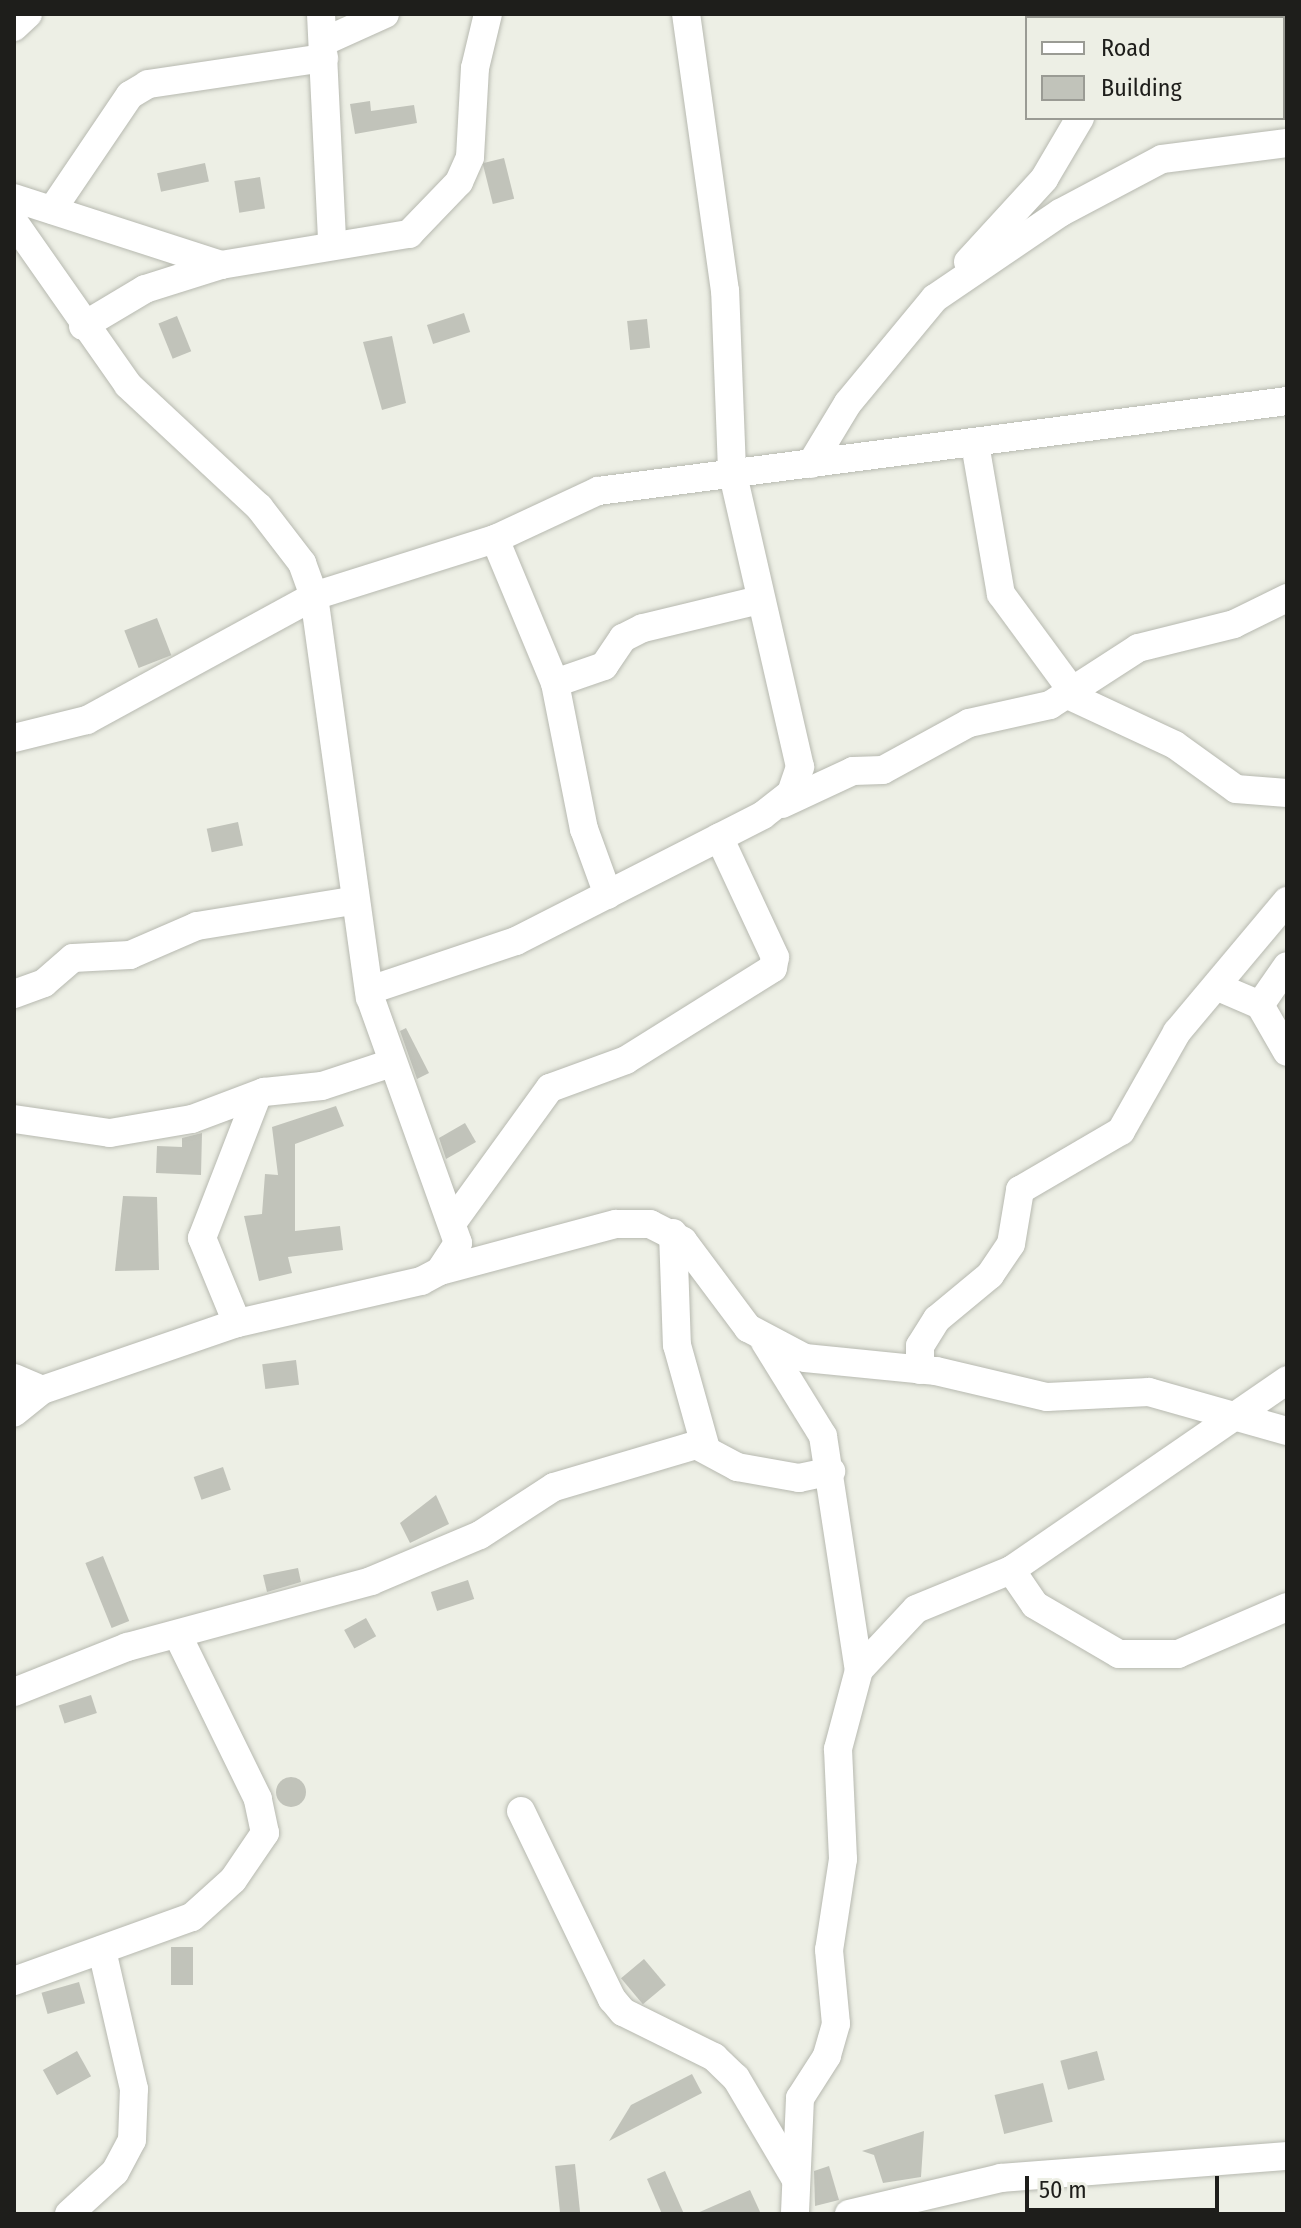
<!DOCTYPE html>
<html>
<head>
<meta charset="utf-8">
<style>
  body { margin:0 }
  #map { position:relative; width:1301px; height:2228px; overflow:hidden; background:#edefe5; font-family:"Fira Sans Condensed",sans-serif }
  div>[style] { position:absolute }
  .building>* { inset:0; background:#c1c3ba; transform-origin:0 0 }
  .round { border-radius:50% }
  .roads { filter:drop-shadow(0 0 2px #b7b9b0) drop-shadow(0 0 2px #b7b9b0) }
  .street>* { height:28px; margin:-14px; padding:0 14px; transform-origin:14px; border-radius:14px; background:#fff }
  span { translate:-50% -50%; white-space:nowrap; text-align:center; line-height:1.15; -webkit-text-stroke:8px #edefe5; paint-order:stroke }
  .frame { position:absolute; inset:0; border:16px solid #1e1e1b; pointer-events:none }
  .legend { position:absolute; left:1025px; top:16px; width:260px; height:104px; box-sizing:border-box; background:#edefe5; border:2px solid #9a9b94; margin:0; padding:10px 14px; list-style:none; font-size:24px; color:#1e1e1b }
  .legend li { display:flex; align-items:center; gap:16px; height:40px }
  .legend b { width:40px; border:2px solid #9a9b94 }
  .scale { position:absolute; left:1025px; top:2176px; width:194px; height:36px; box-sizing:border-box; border:4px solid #1e1e1b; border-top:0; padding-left:10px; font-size:24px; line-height:28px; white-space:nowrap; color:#1e1e1b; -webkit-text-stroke:6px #edefe5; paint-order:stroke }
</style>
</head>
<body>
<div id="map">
  <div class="building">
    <i style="clip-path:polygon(370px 101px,371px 111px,414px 105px,417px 123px,355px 134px,350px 104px)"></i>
    <i style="left:504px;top:158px;width:42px;height:22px;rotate:76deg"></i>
    <i style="left:205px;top:163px;width:19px;height:49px;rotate:78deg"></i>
    <i style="left:260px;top:177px;width:32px;height:26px;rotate:81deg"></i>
    <i style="left:464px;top:313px;width:20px;height:39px;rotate:72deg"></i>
    <i style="left:177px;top:316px;width:38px;height:20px;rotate:68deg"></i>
    <i style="left:647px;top:319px;width:29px;height:20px;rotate:84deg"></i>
    <i style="clip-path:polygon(392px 336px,406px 403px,382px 410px,363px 342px)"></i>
    <i style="left:157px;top:618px;width:40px;height:35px;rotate:69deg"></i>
    <i style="left:238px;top:822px;width:24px;height:32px;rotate:78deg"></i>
    <i style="clip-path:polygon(406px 1028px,429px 1073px,417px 1079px,400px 1031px)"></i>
    <i style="clip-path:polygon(336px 1106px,344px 1126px,295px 1144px,295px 1231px,340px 1226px,343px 1250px,288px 1257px,292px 1273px,259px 1281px,244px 1216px,262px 1214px,265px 1174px,278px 1175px,272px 1127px)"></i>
    <i style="clip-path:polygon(465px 1123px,476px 1142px,446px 1159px,439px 1138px)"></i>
    <i style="clip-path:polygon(202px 1133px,201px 1175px,156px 1173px,157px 1146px,182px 1147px,182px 1138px)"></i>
    <i style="clip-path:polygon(123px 1196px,157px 1197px,159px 1270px,115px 1271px)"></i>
    <i style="left:296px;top:1360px;width:25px;height:34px;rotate:83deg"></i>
    <i style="left:223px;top:1467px;width:24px;height:31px;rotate:71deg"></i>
    <i style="clip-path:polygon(436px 1495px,449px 1524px,410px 1543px,400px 1523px)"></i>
    <i style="left:103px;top:1556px;width:70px;height:19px;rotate:68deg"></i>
    <i style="clip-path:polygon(298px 1568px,301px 1582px,267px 1592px,263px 1575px)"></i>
    <i style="left:468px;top:1580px;width:20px;height:39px;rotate:72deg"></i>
    <i style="left:366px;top:1618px;width:21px;height:25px;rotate:61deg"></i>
    <i style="left:91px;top:1695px;width:19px;height:34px;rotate:72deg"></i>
    <i class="round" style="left:276px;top:1777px;width:30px;height:30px"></i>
    <i style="left:171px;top:1947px;width:22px;height:38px"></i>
    <i style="left:644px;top:1959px;width:34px;height:30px;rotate:50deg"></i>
    <i style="left:79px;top:1982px;width:22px;height:39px;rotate:74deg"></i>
    <i style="left:77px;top:2051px;width:29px;height:39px;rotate:61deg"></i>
    <i style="left:1097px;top:2051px;width:30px;height:38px;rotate:75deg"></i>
    <i style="clip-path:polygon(692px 2074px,702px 2093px,609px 2141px,631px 2105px)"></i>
    <i style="left:1043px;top:2083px;width:40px;height:50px;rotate:76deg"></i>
    <i style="clip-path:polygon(924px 2131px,921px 2177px,883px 2183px,874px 2155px,862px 2151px)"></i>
    <i style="left:575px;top:2164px;width:50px;height:20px;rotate:84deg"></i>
    <i style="clip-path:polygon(829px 2166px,839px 2200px,815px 2206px,814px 2171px)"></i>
    <i style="clip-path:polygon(665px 2171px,684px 2214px,662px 2214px,647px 2179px)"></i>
    <i style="clip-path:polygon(750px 2190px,761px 2214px,695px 2214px)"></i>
  </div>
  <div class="roads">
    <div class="street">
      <i style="left:321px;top:14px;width:228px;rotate:87.2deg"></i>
      <i style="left:1100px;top:14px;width:4px;rotate:90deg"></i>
      <i style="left:14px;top:27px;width:19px;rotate:-43deg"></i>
      <i style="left:323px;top:42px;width:68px;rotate:-24.3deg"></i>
      <i style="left:14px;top:198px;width:218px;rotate:17.9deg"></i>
      <i style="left:52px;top:210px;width:139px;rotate:-55.9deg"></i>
      <i style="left:130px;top:95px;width:21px;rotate:-31deg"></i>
      <i style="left:148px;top:84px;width:178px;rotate:-8.4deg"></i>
      <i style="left:14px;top:222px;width:199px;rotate:55deg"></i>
      <i style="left:128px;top:385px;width:179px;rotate:43deg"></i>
      <i style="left:259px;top:507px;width:71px;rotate:52.5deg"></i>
      <i style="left:302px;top:563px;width:35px;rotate:70deg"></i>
      <i style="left:314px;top:596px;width:405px;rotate:82.1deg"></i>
      <i style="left:370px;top:997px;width:261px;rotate:70.3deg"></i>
      <i style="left:458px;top:1243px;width:33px;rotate:123deg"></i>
      <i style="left:440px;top:1271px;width:21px;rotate:152deg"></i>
      <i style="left:421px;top:1281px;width:189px;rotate:167.1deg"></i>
      <i style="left:237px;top:1323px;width:206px;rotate:161deg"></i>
      <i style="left:42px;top:1390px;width:36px;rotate:141deg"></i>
      <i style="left:968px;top:262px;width:113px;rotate:-47.5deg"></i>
      <i style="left:1044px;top:179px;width:71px;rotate:-59.5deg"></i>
      <i style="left:83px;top:326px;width:72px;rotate:-30.8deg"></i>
      <i style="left:145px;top:289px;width:80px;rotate:-17.5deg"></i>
      <i style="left:221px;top:265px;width:191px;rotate:-9.4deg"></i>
      <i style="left:409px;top:234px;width:72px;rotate:-46.1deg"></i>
      <i style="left:459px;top:182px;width:27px;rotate:-66deg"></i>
      <i style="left:470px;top:157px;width:89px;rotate:-86.8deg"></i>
      <i style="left:475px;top:68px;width:56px;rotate:-76.5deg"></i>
      <i style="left:975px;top:444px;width:152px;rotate:80.2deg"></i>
      <i style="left:1001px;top:594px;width:122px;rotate:53.7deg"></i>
      <i style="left:811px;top:464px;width:71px;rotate:-58.8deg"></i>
      <i style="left:848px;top:403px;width:136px;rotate:-50.4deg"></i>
      <i style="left:935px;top:298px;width:151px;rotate:-34.2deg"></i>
      <i style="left:1060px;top:213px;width:115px;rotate:-27.9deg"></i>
      <i style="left:1162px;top:159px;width:126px;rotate:-7.3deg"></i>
      <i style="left:495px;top:539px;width:156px;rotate:67.4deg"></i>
      <i style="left:555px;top:683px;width:149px;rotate:78.8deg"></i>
      <i style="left:584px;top:829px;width:70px;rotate:70deg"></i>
      <i style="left:555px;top:683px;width:52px;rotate:-19.1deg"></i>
      <i style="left:604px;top:666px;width:34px;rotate:-56deg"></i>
      <i style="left:623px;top:638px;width:22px;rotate:-27deg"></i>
      <i style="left:643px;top:628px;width:120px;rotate:-13.5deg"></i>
      <i style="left:1068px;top:695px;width:118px;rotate:25deg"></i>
      <i style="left:1175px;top:745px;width:75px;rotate:35.8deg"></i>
      <i style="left:1236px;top:789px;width:51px;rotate:4.5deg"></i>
      <i style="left:14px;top:738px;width:75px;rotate:-13.9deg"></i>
      <i style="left:87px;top:720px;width:259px;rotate:-28.6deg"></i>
      <i style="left:314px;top:596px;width:190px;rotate:-17.5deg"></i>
      <i style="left:495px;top:539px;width:114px;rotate:-25deg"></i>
      <i style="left:598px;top:491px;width:695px;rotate:-7.44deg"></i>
      <i style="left:782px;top:804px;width:78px;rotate:-24.9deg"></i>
      <i style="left:853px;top:771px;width:30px;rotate:-2deg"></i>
      <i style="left:883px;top:770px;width:98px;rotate:-28.7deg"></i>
      <i style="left:969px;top:723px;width:83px;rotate:-12.5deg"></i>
      <i style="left:1050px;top:705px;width:105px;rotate:-32.9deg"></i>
      <i style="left:1138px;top:648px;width:99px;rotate:-14deg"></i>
      <i style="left:1234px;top:624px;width:59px;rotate:-26.1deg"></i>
      <i style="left:1218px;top:987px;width:46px;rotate:23.2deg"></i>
      <i style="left:1260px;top:1005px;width:54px;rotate:60.1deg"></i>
      <i style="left:14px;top:994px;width:32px;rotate:-20deg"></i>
      <i style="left:44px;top:983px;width:38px;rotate:-41deg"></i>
      <i style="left:73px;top:958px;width:57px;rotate:-3deg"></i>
      <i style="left:130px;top:955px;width:73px;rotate:-23.4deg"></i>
      <i style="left:197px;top:926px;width:156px;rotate:-9.2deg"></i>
      <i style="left:370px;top:997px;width:7px;rotate:-90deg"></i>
      <i style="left:370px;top:990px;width:154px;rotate:-18.6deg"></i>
      <i style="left:516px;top:941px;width:277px;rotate:-27deg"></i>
      <i style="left:763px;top:815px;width:36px;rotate:-38deg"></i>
      <i style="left:791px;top:793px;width:28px;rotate:-71deg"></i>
      <i style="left:800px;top:767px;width:305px;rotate:-102.9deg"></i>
      <i style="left:732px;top:470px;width:179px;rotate:-92.2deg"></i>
      <i style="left:725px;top:291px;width:280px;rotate:-98deg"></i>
      <i style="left:1260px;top:1005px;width:47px;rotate:-55.3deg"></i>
      <i style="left:14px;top:1119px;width:97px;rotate:8.3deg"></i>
      <i style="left:110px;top:1133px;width:83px;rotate:-9.7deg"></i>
      <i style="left:192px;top:1119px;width:77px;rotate:-20.6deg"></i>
      <i style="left:264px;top:1092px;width:58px;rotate:-5.9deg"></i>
      <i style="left:322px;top:1086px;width:71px;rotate:-18.2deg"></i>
      <i style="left:455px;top:1219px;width:162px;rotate:-54.1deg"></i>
      <i style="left:550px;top:1088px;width:81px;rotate:-20.2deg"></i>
      <i style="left:626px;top:1060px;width:173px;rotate:-32deg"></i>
      <i style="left:773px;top:968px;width:11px;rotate:-80deg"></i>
      <i style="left:775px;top:957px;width:132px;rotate:-115deg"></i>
      <i style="left:673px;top:1233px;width:112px;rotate:88deg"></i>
      <i style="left:677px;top:1345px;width:108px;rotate:74.4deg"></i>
      <i style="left:440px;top:1271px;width:182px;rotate:-15deg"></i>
      <i style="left:616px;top:1224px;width:34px"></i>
      <i style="left:650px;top:1224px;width:37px;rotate:27deg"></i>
      <i style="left:683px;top:1241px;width:109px;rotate:53.2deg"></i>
      <i style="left:748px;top:1328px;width:64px;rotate:27.8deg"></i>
      <i style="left:805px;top:1358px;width:132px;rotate:5.7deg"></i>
      <i style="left:936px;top:1371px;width:114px;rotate:13.2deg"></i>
      <i style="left:1047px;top:1397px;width:102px;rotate:-2.8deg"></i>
      <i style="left:1149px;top:1392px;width:143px;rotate:15.8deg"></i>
      <i style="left:237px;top:1323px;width:92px;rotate:-112.4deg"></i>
      <i style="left:202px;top:1238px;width:152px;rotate:-68.8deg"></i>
      <i style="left:765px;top:1342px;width:110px;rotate:58.3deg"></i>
      <i style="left:823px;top:1436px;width:237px;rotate:81.3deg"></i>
      <i style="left:859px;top:1670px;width:82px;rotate:104.9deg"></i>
      <i style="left:838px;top:1749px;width:110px;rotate:87.4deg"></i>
      <i style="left:843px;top:1859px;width:92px;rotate:98.7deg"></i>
      <i style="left:829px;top:1950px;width:74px;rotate:84.6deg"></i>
      <i style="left:836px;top:2024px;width:33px;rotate:106deg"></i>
      <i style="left:827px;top:2056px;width:50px;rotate:122.7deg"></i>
      <i style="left:800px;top:2098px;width:116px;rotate:92.5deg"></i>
      <i style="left:920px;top:1370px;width:24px;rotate:-90deg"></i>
      <i style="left:920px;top:1346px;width:32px;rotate:-58deg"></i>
      <i style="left:937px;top:1319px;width:69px;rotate:-39.7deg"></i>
      <i style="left:990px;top:1275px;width:37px;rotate:-56deg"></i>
      <i style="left:1011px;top:1244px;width:55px;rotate:-80.5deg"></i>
      <i style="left:1020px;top:1190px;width:117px;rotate:-30.3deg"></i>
      <i style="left:1121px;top:1131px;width:114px;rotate:-60.5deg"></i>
      <i style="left:1177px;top:1032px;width:171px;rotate:-50deg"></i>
      <i style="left:14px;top:1378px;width:30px;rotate:23deg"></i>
      <i style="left:1011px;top:1570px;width:42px;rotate:55.6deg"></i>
      <i style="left:1035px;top:1605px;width:97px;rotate:30.3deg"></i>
      <i style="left:1119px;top:1654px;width:59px"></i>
      <i style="left:1178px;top:1654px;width:119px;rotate:-23.3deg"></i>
      <i style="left:859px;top:1670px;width:83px;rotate:-46.9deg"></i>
      <i style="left:916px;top:1609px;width:103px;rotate:-22.3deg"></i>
      <i style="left:1011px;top:1570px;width:335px;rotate:-34.5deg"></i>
      <i style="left:14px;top:1692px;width:122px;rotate:-21.7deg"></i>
      <i style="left:127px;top:1647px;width:253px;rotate:-15.1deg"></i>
      <i style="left:371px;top:1581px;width:118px;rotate:-22.9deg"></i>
      <i style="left:480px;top:1535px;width:88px;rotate:-33deg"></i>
      <i style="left:554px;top:1487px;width:148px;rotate:-16.5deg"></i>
      <i style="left:696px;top:1445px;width:47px;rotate:28.2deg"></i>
      <i style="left:737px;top:1467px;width:63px;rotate:10.1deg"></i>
      <i style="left:799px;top:1478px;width:33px;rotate:-12deg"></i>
      <i style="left:521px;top:1811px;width:209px;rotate:64.2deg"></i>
      <i style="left:612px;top:1999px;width:17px;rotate:50deg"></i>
      <i style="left:623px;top:2012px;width:102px;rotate:26.3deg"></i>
      <i style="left:714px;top:2057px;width:30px;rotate:44deg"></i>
      <i style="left:736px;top:2078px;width:116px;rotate:59.5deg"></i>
      <i style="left:14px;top:1981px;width:189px;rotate:-19.8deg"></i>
      <i style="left:192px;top:1917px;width:55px;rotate:-42.1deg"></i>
      <i style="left:233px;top:1880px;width:57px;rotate:-55.8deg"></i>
      <i style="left:265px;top:1833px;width:35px;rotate:-102deg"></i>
      <i style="left:258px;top:1799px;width:182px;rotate:-116.1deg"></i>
      <i style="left:69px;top:2214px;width:62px;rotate:-42.4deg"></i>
      <i style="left:115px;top:2172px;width:36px;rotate:-62deg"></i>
      <i style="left:132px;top:2140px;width:51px;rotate:-87.8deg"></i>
      <i style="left:134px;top:2089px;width:143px;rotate:-103deg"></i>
      <i style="left:849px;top:2214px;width:156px;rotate:-13.3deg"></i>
      <i style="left:1001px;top:2178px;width:287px;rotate:-4.4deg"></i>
    </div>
  </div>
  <div class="frame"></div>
  <ul class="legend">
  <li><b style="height:10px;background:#fff"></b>Road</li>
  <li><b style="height:22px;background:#c1c3ba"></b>Building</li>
  </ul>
  <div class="scale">50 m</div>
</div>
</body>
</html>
